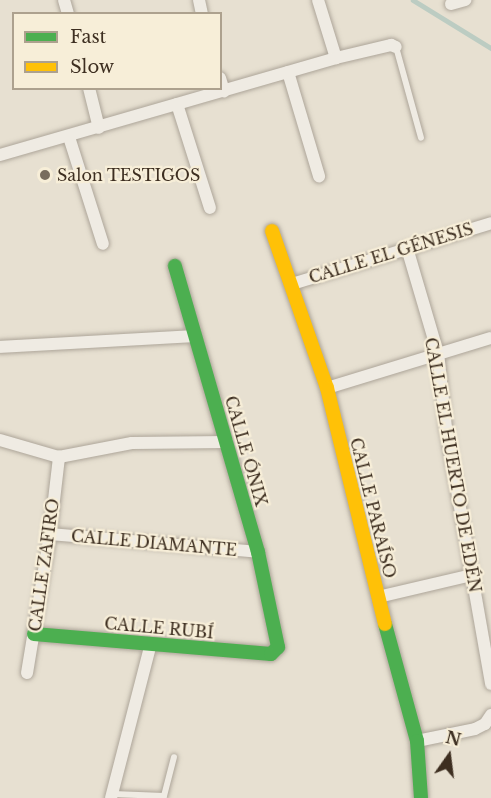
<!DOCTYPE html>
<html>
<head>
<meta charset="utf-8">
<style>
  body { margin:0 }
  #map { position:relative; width:491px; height:798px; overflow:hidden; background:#e7e0d1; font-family:"Libre Baskerville",serif }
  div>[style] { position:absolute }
  .stream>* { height:4.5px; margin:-2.25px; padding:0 2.25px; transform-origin:2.25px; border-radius:2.25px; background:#bcccc2 }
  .roads { filter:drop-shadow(0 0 2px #ada599) drop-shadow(0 0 2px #ada599) }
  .lane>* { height:6px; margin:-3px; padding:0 3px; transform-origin:3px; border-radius:3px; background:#efebe3 }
  .street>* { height:12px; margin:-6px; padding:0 6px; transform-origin:6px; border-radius:6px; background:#efebe3 }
  .fast>* { height:14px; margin:-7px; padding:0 7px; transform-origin:7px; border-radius:7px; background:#4caf50 }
  .slow>* { height:14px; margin:-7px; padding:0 7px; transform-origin:7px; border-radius:7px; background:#ffc107 }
  .dots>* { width:16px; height:16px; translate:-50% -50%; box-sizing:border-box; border:3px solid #f7eed8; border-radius:50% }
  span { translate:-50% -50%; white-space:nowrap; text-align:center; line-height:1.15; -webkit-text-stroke:4.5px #f7eed8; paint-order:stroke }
  .poi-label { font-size:16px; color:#3d2e20 }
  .left { translate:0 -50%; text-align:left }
  .street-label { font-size:16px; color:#3d2e20 }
  .legend { position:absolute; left:12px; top:12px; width:210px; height:78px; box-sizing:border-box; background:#f7eed8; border:2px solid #ada18e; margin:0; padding:8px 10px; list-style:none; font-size:18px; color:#3d2e20 }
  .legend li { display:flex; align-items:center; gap:12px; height:30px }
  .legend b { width:30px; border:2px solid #ada18e }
  .north { position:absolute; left:419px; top:726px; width:60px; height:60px; -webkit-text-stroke:4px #f7eed8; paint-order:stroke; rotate:14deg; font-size:16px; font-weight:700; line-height:24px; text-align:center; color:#3d2e20 }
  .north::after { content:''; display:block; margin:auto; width:21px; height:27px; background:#3d2e20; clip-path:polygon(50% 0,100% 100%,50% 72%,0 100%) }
</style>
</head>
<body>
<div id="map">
  <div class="stream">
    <i style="left:413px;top:0;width:92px;rotate:31.6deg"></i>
  </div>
  <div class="roads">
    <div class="lane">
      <i style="left:396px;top:47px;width:94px;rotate:74.6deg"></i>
      <i style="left:113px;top:794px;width:51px;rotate:2.2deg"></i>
      <i style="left:164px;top:796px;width:40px;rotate:-75.6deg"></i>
    </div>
    <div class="street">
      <i style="left:64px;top:0;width:15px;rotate:74deg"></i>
      <i style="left:199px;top:0;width:14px;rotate:78deg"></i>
      <i style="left:318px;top:0;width:61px;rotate:72.8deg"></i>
      <i style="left:451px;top:4px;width:15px;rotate:-16deg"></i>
      <i style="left:288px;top:72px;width:109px;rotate:73.4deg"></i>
      <i style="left:220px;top:78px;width:14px;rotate:73deg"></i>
      <i style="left:89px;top:88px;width:41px;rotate:76deg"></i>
      <i style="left:177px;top:104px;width:109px;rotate:72.4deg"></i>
      <i style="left:69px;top:137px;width:112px;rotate:72.4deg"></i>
      <i style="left:0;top:155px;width:350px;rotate:-16.1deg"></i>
      <i style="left:336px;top:58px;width:57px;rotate:-13.3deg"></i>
      <i style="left:391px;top:45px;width:5px;rotate:22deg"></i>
      <i style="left:407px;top:248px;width:109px;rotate:73.6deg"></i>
      <i style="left:438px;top:353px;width:75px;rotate:83.9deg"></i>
      <i style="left:446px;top:428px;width:260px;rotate:80deg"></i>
      <i style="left:292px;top:284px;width:208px;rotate:-17deg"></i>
      <i style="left:0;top:347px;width:194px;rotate:-3.2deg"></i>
      <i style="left:327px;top:388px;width:171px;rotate:-17deg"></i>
      <i style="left:0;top:440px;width:61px;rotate:16.1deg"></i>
      <i style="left:59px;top:457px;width:74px;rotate:-10.9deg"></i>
      <i style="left:132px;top:443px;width:95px;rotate:-0.6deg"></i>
      <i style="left:50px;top:534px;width:209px;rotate:4.9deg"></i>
      <i style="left:378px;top:597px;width:97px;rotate:-13.2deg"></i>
      <i style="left:27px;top:673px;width:141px;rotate:-80.6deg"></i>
      <i style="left:50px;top:534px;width:78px;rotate:-83.3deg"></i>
      <i style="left:417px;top:741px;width:59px;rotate:-11.7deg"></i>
      <i style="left:475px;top:729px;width:11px;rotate:-27deg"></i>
      <i style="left:485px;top:724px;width:11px;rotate:-56deg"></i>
      <i style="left:111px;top:798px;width:160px;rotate:-75.5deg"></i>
    </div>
    <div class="fast">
      <i style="left:385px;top:624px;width:121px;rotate:74.7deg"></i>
      <i style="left:417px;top:741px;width:57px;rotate:86deg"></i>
      <i style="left:34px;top:634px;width:238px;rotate:4.8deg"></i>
      <i style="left:271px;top:654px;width:10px;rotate:-45deg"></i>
      <i style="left:278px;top:647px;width:97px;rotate:-101.9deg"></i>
      <i style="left:258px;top:552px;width:298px;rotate:-106.2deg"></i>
    </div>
    <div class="slow">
      <i style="left:272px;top:231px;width:166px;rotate:70.7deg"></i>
      <i style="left:327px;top:388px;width:243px;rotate:76.2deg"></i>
    </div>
  </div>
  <div class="dots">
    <i style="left:45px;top:175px;background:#786c5e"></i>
  </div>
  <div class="poi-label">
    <span class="left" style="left:57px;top:175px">Salon TESTIGOS</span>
  </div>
  <div class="street-label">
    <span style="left:391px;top:253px;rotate:-17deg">CALLE EL GÉNESIS</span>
    <span style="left:246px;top:451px;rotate:74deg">CALLE ÓNIX</span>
    <span style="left:453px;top:465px;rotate:80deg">CALLE EL HUERTO DE EDÉN</span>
    <span style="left:373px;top:508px;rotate:76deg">CALLE PARAÍSO</span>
    <span style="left:154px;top:543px;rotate:5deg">CALLE DIAMANTE</span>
    <span style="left:44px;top:565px;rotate:-82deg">CALLE ZAFIRO</span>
    <span style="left:159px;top:628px;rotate:5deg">CALLE RUBÍ</span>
  </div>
  <ul class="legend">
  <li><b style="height:8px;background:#4caf50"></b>Fast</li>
  <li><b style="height:8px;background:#ffc107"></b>Slow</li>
  </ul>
  <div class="north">N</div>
</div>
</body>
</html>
